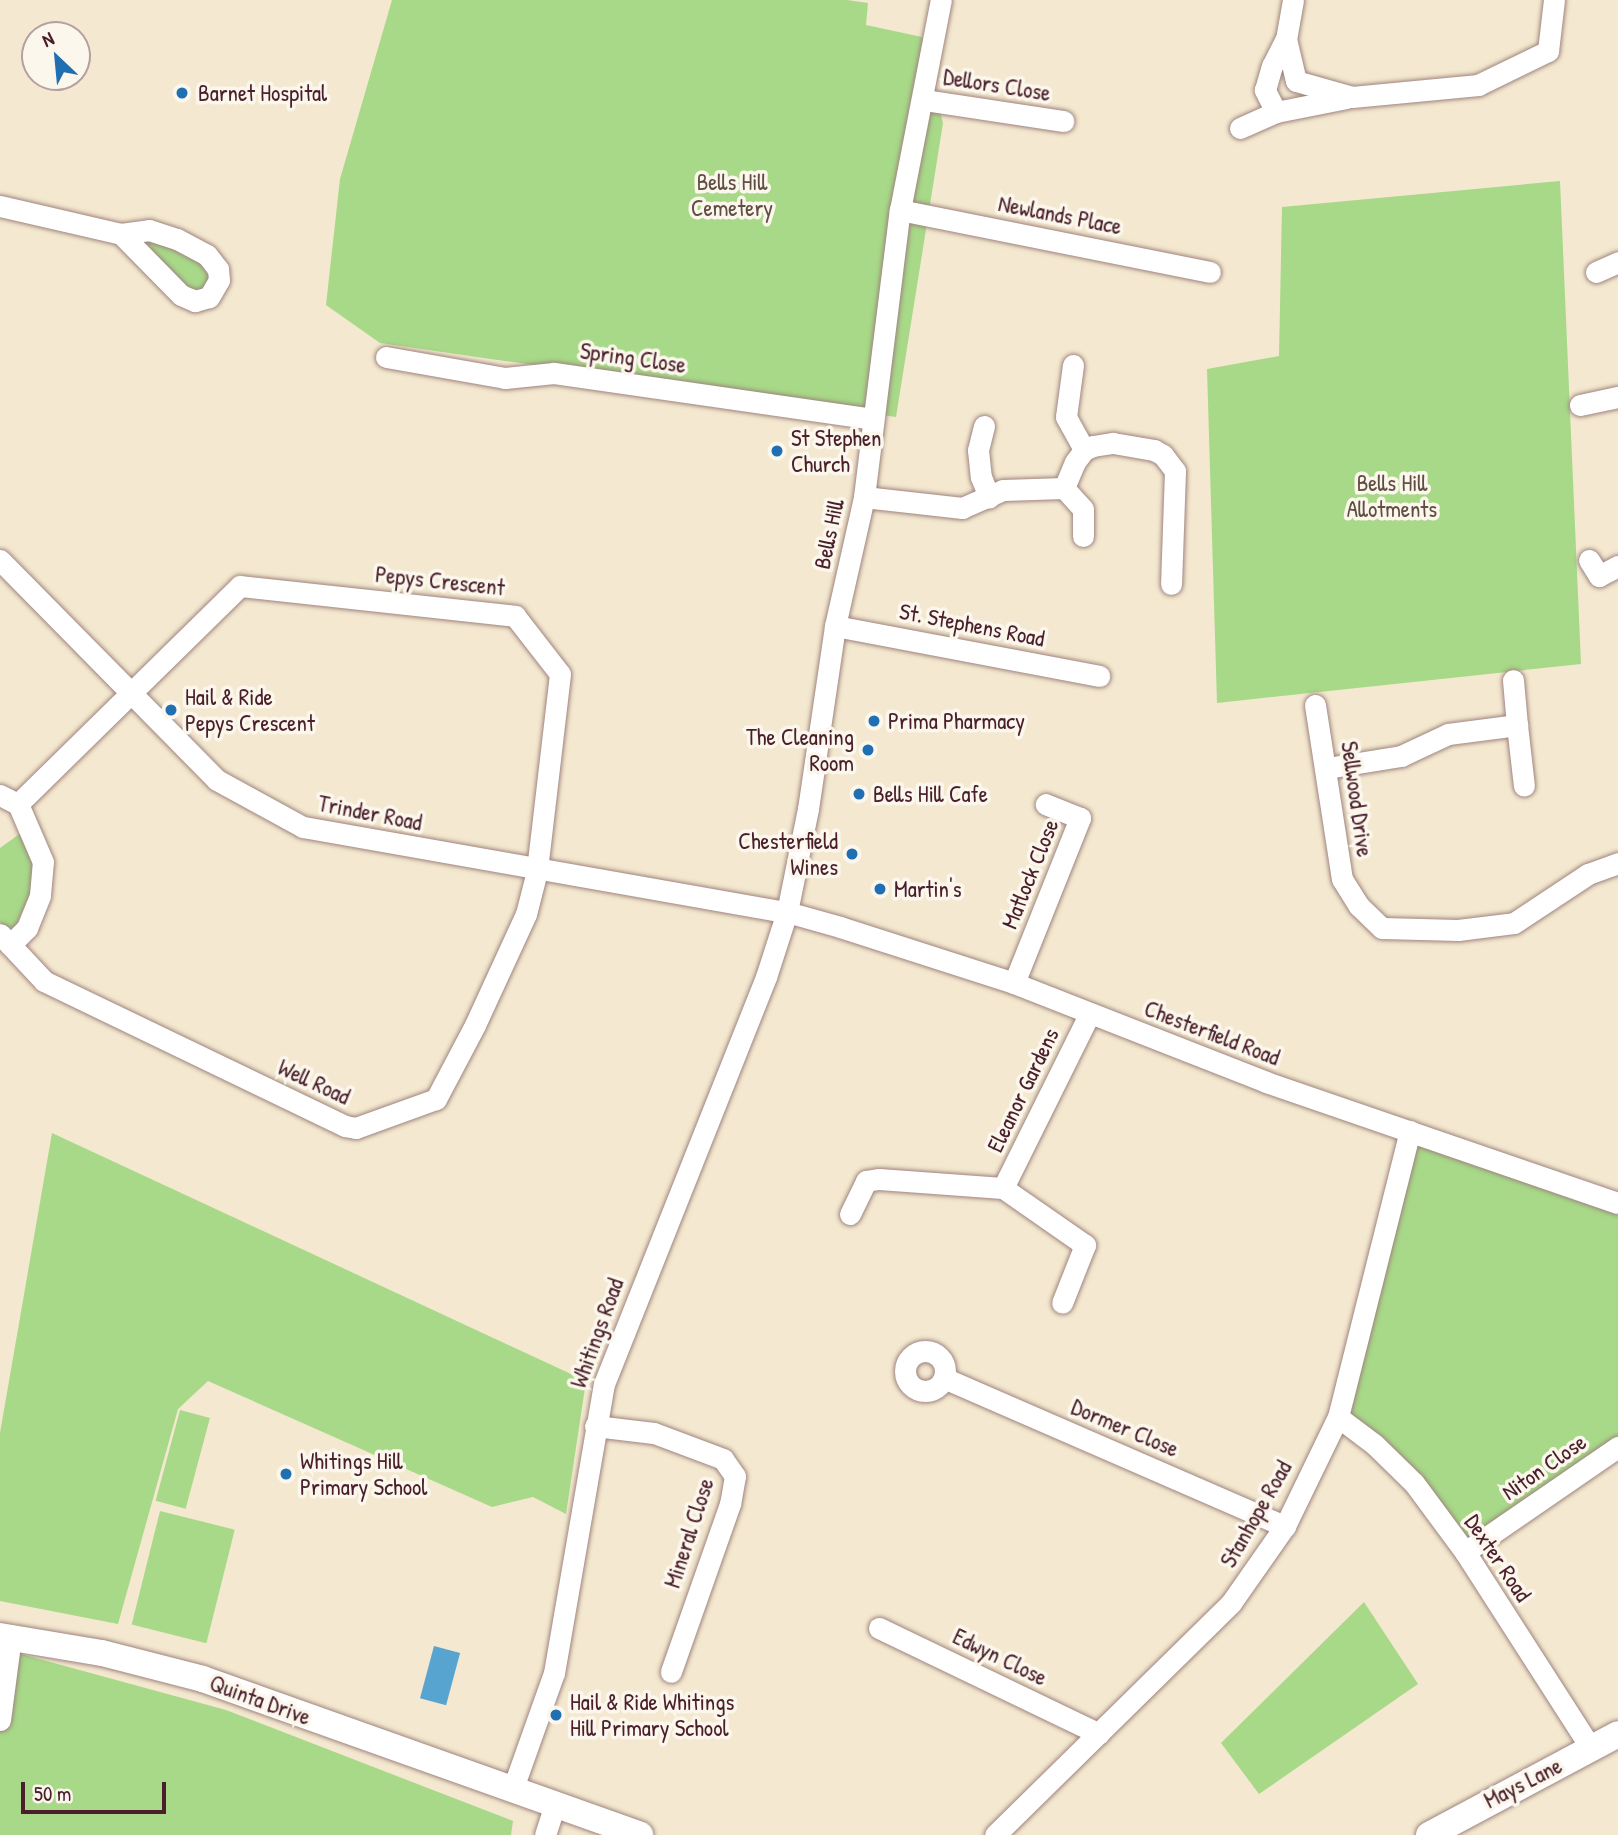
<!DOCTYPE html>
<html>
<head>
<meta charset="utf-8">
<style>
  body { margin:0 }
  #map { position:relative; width:1618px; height:1835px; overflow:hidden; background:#f4e8d0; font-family:"Patrick Hand",sans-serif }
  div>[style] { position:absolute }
  .green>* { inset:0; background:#a7d988; transform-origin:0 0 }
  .water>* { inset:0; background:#58a4d0; transform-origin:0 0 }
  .roads { filter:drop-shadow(0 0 2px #9f847e) drop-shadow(0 0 2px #9f847e) }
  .minor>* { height:21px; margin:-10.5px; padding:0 10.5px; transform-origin:10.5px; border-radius:10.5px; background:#fff }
  .minor>.ring { margin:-10.5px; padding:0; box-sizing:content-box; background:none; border:21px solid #fff; border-radius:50% }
  .tertiary>* { height:26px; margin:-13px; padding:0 13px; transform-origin:13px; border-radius:13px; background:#fff }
  .dots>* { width:19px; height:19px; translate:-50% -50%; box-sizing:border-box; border:4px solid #fbf7ec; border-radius:50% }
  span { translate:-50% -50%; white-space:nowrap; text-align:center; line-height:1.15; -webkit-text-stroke:7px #fbf7ec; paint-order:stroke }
  .street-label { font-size:23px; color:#4a1f2b }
  .poi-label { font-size:23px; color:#4a1f2b }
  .left { translate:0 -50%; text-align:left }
  .right { translate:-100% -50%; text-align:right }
  .park-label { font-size:23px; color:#614e42 }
  .north { position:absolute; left:21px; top:21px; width:70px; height:70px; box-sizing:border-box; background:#fbf7ec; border:2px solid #b4a19f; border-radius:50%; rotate:334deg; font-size:19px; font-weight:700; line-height:28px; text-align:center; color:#4a1f2b }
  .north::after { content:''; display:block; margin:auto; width:24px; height:32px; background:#1f6fb2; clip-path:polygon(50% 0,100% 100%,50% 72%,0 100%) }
  .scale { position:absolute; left:21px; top:1782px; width:145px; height:32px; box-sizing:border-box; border:4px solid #4a1f2b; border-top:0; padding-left:9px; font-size:21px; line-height:24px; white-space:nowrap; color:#4a1f2b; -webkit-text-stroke:5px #fbf7ec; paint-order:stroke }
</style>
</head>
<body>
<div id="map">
  <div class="green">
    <i style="clip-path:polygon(392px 0,847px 0,868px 3px,866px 25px,922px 37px,943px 123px,896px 417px,380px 343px,326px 305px,340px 179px)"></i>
    <i style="clip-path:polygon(1560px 181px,1581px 664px,1217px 703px,1207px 369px,1279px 356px,1282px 207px)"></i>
    <i style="clip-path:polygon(143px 239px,176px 247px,202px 262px,209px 278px,206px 285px,200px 290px,185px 288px)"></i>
    <i style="clip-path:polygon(25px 830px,35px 856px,35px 884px,15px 928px,4px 927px,0 922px,0 848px)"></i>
    <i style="clip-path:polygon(1410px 1131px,1618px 1203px,1618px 1445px,1465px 1552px,1338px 1417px)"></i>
    <i style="clip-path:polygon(52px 1133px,586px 1381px,566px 1514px,533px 1497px,492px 1507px,208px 1381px,178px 1409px,118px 1624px,0 1601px,0 1433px)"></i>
    <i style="left:180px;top:1410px;width:31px;height:94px;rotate:15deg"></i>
    <i style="left:160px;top:1511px;width:77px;height:117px;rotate:14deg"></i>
    <i style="clip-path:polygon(1364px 1602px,1418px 1684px,1259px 1794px,1221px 1743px)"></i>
    <i style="clip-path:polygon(10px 1651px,226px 1710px,513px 1821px,511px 1835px,0 1835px,0 1720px)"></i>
  </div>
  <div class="water">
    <i style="left:434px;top:1646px;width:27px;height:54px;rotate:15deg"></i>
  </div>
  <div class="roads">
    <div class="minor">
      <i style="left:1293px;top:0;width:40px;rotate:100deg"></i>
      <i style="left:1286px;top:39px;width:43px;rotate:76.6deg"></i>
      <i style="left:1296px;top:81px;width:58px;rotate:15.9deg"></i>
      <i style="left:1352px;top:97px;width:127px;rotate:-5.4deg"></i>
      <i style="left:1478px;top:85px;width:78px;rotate:-25.9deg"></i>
      <i style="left:1548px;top:51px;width:51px;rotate:-83.3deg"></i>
      <i style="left:924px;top:100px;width:141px;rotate:8.6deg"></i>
      <i style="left:1276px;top:112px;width:25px;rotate:-117deg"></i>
      <i style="left:1265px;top:90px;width:25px;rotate:-74deg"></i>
      <i style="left:1272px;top:66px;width:30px;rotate:-63deg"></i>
      <i style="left:1240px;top:128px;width:39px;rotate:-24deg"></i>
      <i style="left:1276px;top:112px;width:72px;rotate:-11.2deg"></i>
      <i style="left:0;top:206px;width:124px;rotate:13deg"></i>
      <i style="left:121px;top:234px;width:28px;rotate:-8deg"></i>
      <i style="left:149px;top:230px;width:29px;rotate:18deg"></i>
      <i style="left:177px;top:239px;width:34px;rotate:28deg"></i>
      <i style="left:207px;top:255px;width:18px;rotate:52deg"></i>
      <i style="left:218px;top:269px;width:11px;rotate:85deg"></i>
      <i style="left:219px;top:280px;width:20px;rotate:120deg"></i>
      <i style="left:209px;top:297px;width:15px;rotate:164deg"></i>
      <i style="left:195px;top:301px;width:15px;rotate:-157deg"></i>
      <i style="left:181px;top:295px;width:86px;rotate:-134.5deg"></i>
      <i style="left:900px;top:210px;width:316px;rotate:11.3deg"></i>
      <i style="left:1596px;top:272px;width:24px;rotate:-24deg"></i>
      <i style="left:386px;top:357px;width:121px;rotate:10deg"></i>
      <i style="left:505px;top:378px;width:49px;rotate:-5.8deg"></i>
      <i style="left:554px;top:373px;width:322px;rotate:8.2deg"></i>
      <i style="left:1073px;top:365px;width:52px;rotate:97.7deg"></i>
      <i style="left:1066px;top:417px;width:38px;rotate:61deg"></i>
      <i style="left:1580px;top:405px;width:39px;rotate:-12deg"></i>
      <i style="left:984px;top:426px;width:25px;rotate:104deg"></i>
      <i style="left:978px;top:450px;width:27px;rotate:84deg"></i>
      <i style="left:981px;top:477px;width:22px;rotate:68deg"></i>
      <i style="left:1064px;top:488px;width:28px;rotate:-67deg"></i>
      <i style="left:1075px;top:462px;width:15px;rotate:-53deg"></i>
      <i style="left:1084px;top:450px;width:10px;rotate:-24deg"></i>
      <i style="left:1093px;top:446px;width:20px;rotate:-9deg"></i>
      <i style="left:1113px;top:443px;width:42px;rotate:9.7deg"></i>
      <i style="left:1154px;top:450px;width:10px;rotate:29deg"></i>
      <i style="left:1163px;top:455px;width:20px;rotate:53deg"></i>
      <i style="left:1175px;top:471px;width:113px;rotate:92deg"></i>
      <i style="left:864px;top:497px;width:99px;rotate:6.4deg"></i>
      <i style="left:962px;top:508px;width:45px;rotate:-23.7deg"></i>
      <i style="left:1003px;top:490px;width:61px;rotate:-1.9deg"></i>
      <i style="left:1064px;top:488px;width:28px;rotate:48deg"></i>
      <i style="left:1083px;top:509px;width:27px;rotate:90deg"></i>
      <i style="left:0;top:560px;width:309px;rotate:45.4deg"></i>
      <i style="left:217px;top:780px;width:98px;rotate:28.7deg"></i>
      <i style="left:303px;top:827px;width:491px;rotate:10deg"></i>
      <i style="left:787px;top:912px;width:55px;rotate:15.8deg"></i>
      <i style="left:840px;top:927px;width:183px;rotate:17.8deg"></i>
      <i style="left:1014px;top:983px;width:271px;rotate:21.4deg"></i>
      <i style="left:1266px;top:1082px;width:372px;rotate:19deg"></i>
      <i style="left:1589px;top:560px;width:19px;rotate:58deg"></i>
      <i style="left:1599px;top:576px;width:21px;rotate:-28deg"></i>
      <i style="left:835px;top:626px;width:269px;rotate:10.7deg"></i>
      <i style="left:1315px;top:705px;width:176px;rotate:81.2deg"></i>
      <i style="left:1342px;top:879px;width:32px;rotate:58deg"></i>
      <i style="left:1359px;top:906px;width:32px;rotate:44deg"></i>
      <i style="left:1382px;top:928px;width:76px;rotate:1.5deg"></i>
      <i style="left:1458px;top:930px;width:56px;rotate:-7.1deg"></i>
      <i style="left:1514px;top:923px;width:89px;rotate:-33.5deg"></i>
      <i style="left:1588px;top:874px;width:32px;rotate:-20deg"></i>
      <i style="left:1517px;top:725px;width:61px;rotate:83.5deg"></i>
      <i style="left:1327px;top:768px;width:75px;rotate:-9.2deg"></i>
      <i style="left:1401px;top:756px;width:52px;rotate:-25.1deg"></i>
      <i style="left:1448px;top:734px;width:70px;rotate:-7.4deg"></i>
      <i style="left:1517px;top:725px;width:45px;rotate:-95.1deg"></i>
      <i style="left:0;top:795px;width:20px;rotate:27deg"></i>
      <i style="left:18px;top:804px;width:311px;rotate:-44.5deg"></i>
      <i style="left:240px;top:586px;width:277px;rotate:6.2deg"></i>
      <i style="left:515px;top:616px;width:73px;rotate:52.2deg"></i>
      <i style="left:560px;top:674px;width:198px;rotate:96.7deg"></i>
      <i style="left:537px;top:871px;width:44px;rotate:104.3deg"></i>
      <i style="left:526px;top:914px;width:122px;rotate:114.7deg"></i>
      <i style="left:475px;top:1025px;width:84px;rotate:117.8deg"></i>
      <i style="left:436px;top:1099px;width:85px;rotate:160.1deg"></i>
      <i style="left:356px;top:1128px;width:11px;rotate:-170deg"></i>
      <i style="left:345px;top:1126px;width:334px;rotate:-154.3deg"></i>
      <i style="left:44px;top:981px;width:64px;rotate:-133.1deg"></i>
      <i style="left:10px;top:945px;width:24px;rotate:-45deg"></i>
      <i style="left:27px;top:928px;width:35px;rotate:-68deg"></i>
      <i style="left:40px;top:895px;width:33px;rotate:-85deg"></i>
      <i style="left:43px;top:862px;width:63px;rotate:-113.3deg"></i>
      <i style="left:1014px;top:983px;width:178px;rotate:-68.2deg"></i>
      <i style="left:1080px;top:818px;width:37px;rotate:-158deg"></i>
      <i style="left:1003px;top:1188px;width:193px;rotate:-63.6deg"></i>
      <i style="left:850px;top:1214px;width:37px;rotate:-64deg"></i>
      <i style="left:866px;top:1181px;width:13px;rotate:-9deg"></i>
      <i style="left:879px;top:1179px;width:124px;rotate:4.2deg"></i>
      <i style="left:1003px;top:1188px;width:100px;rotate:34.8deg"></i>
      <i style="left:1085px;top:1245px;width:62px;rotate:111.6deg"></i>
      <i class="ring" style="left:905px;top:1351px;width:19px;height:19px"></i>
      <i style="left:944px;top:1378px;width:372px;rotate:23.5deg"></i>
      <i style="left:1338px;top:1417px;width:46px;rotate:37.1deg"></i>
      <i style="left:1375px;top:1445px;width:54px;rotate:44.3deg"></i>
      <i style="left:1414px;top:1483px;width:86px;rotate:53.5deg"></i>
      <i style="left:1465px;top:1552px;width:233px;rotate:57.3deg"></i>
      <i style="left:595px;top:1426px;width:59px;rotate:6.8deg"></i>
      <i style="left:654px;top:1433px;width:74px;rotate:20.6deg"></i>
      <i style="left:723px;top:1459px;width:21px;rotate:55deg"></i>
      <i style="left:735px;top:1476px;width:28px;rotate:100deg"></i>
      <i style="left:730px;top:1504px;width:178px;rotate:109.4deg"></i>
      <i style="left:1465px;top:1552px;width:186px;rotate:-34.5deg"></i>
      <i style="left:879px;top:1628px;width:244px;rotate:25.7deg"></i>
      <i style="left:0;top:1720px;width:84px;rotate:-82.5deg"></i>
      <i style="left:513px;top:1788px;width:122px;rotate:-70.4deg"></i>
      <i style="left:554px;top:1673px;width:293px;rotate:-80.2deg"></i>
      <i style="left:604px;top:1384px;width:438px;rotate:-68.3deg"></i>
      <i style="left:766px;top:977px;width:68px;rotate:-72.1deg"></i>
      <i style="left:787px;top:912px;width:105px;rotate:-78.5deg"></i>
      <i style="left:808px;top:809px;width:185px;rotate:-81.6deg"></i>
      <i style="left:835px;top:626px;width:132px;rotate:-77.3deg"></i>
      <i style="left:864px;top:497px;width:289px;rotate:-82.9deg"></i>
      <i style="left:900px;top:210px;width:214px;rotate:-79deg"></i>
      <i style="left:545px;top:1835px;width:32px;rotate:-72deg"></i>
      <i style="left:995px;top:1835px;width:331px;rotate:-44.5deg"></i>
      <i style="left:1231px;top:1603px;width:94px;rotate:-55deg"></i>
      <i style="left:1285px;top:1526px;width:121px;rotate:-64.1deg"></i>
      <i style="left:1338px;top:1417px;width:295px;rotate:-75.9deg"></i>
    </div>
    <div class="tertiary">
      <i style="left:0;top:1636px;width:103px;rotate:9.5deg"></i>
      <i style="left:102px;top:1653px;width:104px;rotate:14.4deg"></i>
      <i style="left:203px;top:1679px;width:464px;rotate:19.6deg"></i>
      <i style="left:1429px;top:1835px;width:214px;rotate:-28.1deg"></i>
    </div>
  </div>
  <div class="dots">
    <i style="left:182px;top:93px;background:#1f6fb2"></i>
    <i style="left:777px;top:451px;background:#1f6fb2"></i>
    <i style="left:171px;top:710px;background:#1f6fb2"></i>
    <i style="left:874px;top:721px;background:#1f6fb2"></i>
    <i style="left:868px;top:750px;background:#1f6fb2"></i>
    <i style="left:859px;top:794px;background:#1f6fb2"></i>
    <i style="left:852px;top:854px;background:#1f6fb2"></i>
    <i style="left:880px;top:889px;background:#1f6fb2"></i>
    <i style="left:286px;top:1474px;background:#1f6fb2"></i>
    <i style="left:556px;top:1715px;background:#1f6fb2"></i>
  </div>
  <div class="street-label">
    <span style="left:997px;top:85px;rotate:9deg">Dellors Close</span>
    <span style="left:1060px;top:215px;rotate:11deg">Newlands Place</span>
    <span style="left:633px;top:358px;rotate:8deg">Spring Close</span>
    <span style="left:829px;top:534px;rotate:-78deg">Bells Hill</span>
    <span style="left:440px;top:581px;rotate:6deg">Pepys Crescent</span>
    <span style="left:972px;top:625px;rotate:11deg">St. Stephens Road</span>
    <span style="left:1357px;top:799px;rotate:82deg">Sellwood Drive</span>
    <span style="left:370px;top:813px;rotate:11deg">Trinder Road</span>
    <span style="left:1030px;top:874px;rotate:-68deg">Matlock Close</span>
    <span style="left:1212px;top:1033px;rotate:21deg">Chesterfield Road</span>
    <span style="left:314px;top:1082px;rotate:25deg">Well Road</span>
    <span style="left:1023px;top:1090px;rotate:-64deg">Eleanor Gardens</span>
    <span style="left:597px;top:1333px;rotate:-70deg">Whitings Road</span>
    <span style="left:1125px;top:1428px;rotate:23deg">Dormer Close</span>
    <span style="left:1544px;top:1467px;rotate:-35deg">Niton Close</span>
    <span style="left:1256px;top:1514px;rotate:-60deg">Stanhope Road</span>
    <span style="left:689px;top:1533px;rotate:-72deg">Mineral Close</span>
    <span style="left:1498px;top:1558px;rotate:56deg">Dexter Road</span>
    <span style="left:1000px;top:1657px;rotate:26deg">Edwyn Close</span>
    <span style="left:260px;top:1700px;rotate:20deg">Quinta Drive</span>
    <span style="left:1523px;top:1783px;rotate:-27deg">Mays Lane</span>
  </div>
  <div class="poi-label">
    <span class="left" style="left:198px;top:93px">Barnet Hospital</span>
    <span class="left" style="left:791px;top:451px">St Stephen<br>Church</span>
    <span class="left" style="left:185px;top:710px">Hail &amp; Ride<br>Pepys Crescent</span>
    <span class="left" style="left:888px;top:721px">Prima Pharmacy</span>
    <span class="right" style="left:854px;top:750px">The Cleaning<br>Room</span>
    <span class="left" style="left:873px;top:794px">Bells Hill Cafe</span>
    <span class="right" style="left:838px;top:854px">Chesterfield<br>Wines</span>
    <span class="left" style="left:894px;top:889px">Martin's</span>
    <span class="left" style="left:300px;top:1474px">Whitings Hill<br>Primary School</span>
    <span class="left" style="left:570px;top:1715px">Hail &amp; Ride Whitings<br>Hill Primary School</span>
  </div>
  <div class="park-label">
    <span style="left:732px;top:195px">Bells Hill<br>Cemetery</span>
    <span style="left:1392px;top:496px">Bells Hill<br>Allotments</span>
  </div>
  <div class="north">N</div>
  <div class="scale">50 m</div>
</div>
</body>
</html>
